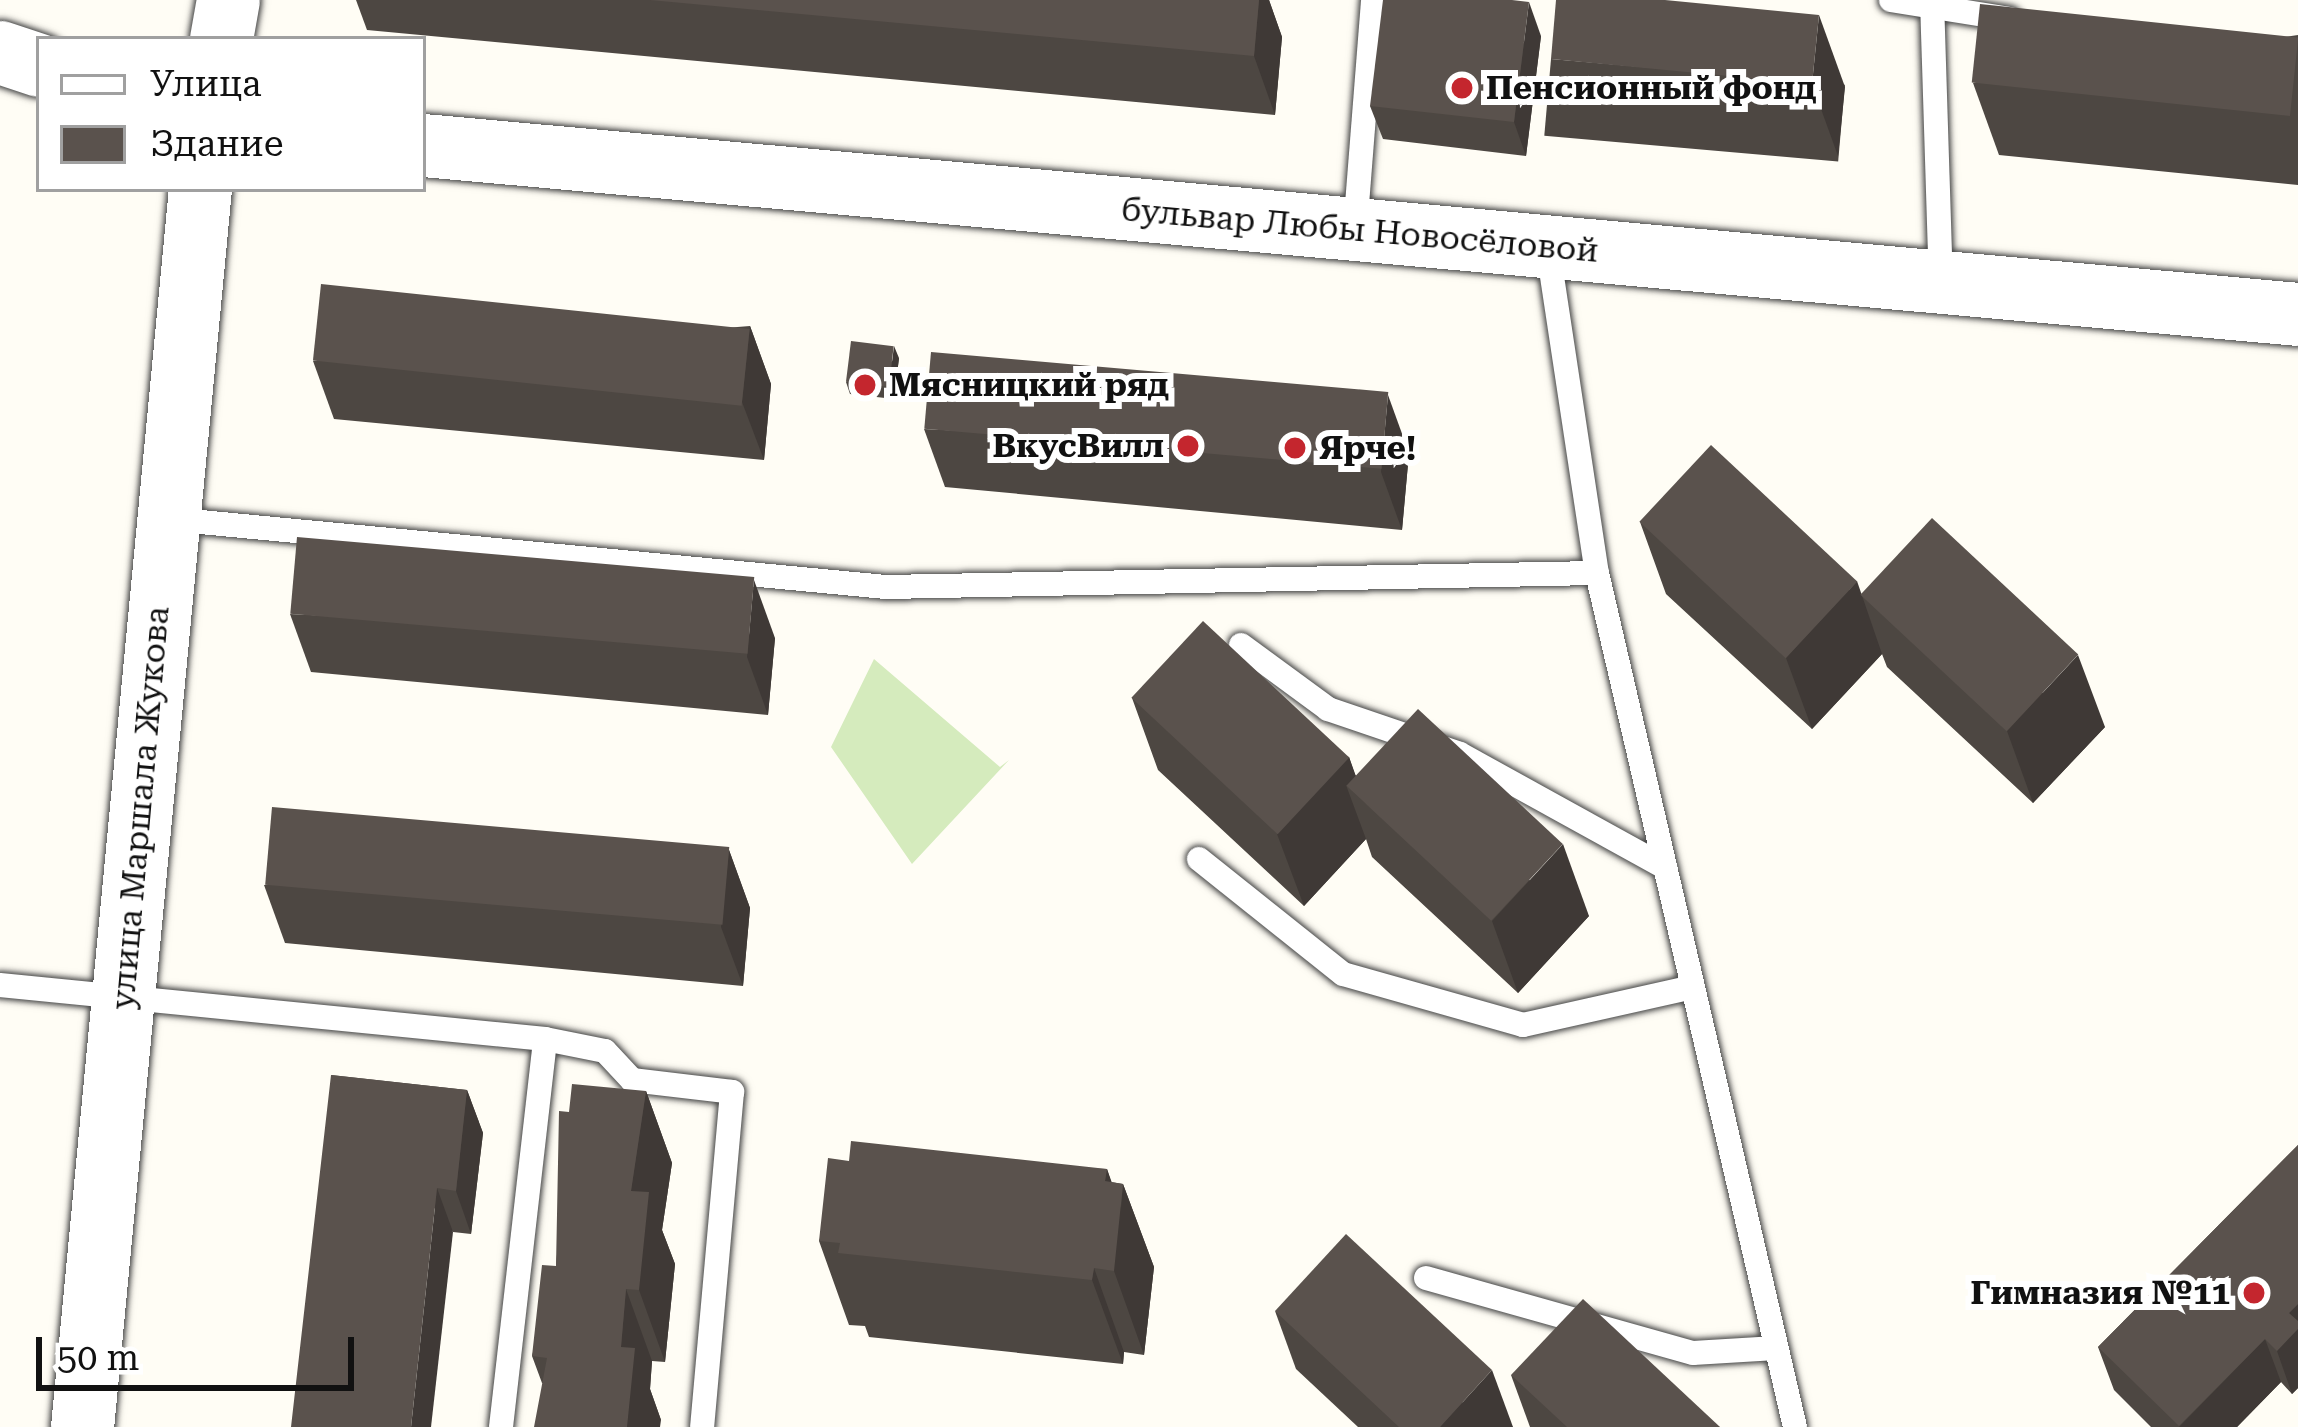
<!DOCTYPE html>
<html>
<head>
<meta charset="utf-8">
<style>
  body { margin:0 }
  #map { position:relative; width:2298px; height:1427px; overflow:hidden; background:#fffdf5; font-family:"Roboto Serif",serif }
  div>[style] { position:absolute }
  .green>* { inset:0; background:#d5ebbd }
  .roads { filter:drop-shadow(0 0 3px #444) drop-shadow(0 0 3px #444) }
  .service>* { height:24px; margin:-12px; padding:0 12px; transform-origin:12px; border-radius:12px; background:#fff }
  .tertiary>* { height:63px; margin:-31.5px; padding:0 31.5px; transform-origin:31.5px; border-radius:31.5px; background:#fff }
  .wall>* { inset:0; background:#4d4742; transform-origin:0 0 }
  .shaded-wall>* { inset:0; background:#3f3936 }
  .building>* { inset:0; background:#5a524d; transform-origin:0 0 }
  .dots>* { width:33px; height:33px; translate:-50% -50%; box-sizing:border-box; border:6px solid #fff; border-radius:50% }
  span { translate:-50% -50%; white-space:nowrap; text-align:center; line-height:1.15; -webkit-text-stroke:12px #fff; paint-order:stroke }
  .poi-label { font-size:33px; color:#111; font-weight:700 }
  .left { translate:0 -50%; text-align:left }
  .right { translate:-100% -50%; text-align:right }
  .street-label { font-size:33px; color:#111 }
  .legend { position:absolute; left:36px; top:36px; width:390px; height:156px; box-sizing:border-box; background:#fff; border:3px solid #a0a0a0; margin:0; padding:15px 21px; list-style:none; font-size:36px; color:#111 }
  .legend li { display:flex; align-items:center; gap:24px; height:60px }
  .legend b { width:60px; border:3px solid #a0a0a0 }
  .scale { position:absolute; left:36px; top:1337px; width:318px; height:54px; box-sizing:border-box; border:6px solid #111; border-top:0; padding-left:15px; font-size:36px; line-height:42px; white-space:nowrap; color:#111; -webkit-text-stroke:9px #fff; paint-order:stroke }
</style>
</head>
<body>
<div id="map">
  <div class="green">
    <i style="clip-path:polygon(874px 659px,1000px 767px,1009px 760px,912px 864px,831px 747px)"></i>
  </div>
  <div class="roads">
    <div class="service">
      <i style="left:1891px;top:0;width:120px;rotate:9.1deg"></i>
      <i style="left:1932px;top:0;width:280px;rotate:88.2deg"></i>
      <i style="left:1355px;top:230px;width:231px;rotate:-85.5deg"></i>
      <i style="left:1548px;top:250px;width:327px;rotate:81.4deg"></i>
      <i style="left:1597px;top:573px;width:877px;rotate:76.95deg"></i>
      <i style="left:169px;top:519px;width:720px;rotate:5.42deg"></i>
      <i style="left:886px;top:587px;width:711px;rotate:-1.13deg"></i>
      <i style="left:1241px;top:645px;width:108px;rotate:36.3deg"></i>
      <i style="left:1328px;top:709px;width:139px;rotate:18.8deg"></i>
      <i style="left:1460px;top:754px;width:234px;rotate:28.9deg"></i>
      <i style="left:1199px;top:859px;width:184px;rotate:38.6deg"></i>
      <i style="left:1343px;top:974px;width:187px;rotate:15.8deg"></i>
      <i style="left:1523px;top:1025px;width:174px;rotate:-12.6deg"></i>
      <i style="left:0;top:985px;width:548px;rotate:5.66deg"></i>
      <i style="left:545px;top:1039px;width:61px;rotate:11.3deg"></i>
      <i style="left:605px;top:1051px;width:40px;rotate:47deg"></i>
      <i style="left:632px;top:1080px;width:101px;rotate:6.8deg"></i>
      <i style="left:732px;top:1092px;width:336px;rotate:95.1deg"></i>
      <i style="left:1426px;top:1278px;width:277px;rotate:15.7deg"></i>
      <i style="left:1693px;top:1353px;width:83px;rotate:-3.4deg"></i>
      <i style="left:501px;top:1427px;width:390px;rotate:-83.5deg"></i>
    </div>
    <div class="tertiary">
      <i style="left:221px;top:39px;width:40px;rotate:-80deg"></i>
      <i style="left:0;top:52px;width:41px;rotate:18.4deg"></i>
      <i style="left:423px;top:145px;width:1883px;rotate:5.15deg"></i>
      <i style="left:82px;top:1427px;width:1244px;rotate:-84.56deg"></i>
    </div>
  </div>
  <div class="wall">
    <i style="clip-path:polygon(356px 0,1269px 0,1282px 37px,1275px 115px,367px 30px)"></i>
    <i style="clip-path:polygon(2298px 35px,2298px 185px,1999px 155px,1973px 83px)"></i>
    <i style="clip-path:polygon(1541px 36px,1526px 156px,1383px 139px,1370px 106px)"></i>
    <i style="left:1551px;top:59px;width:295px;height:77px;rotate:5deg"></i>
    <i style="clip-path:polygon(750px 326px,771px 384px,764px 460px,334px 419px,313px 361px)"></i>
    <i style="clip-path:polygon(899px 358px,894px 399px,850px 394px,846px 382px)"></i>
    <i style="clip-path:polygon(924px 429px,1409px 453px,1402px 530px,945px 487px)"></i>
    <i style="clip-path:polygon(1640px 522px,1862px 594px,2105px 727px,2033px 803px,1887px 667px,1882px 654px,1812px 729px,1666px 594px)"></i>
    <i style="clip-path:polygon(290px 614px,775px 638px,768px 715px,311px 672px)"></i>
    <i style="clip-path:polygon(1132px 698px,1349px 757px,1355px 775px,1589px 916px,1518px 993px,1372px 857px,1366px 839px,1304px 906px,1158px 770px)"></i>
    <i style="clip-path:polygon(729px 850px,750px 908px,743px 986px,285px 943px,264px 885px)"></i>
    <i style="clip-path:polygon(331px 1075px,467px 1090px,483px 1133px,471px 1234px,453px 1232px)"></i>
    <i style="clip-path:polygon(646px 1091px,672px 1163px,662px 1230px,675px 1264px,665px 1362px,652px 1361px,650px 1389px,661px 1420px,542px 1383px,532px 1356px,556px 1266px,569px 1112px)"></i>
    <i style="clip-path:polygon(2298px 1145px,2298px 1388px,2292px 1394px,2281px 1382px,2237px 1427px,2151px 1427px,2114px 1390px,2098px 1347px)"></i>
    <i style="clip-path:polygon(849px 1161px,1107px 1169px,1111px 1182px,1123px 1184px,1154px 1267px,1144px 1355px,1124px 1352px,1123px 1364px,869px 1337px,865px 1326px,849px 1325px,819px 1241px)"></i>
    <i style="clip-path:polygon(1275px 1311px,1513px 1427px,1358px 1427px,1296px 1369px)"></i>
    <i style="clip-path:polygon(1511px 1375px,1720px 1427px,1530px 1427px)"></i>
  </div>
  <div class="shaded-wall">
    <i style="clip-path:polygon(1259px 0,1269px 0,1282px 37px,1275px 115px,1254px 56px)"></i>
    <i style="clip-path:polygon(1529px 2px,1541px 36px,1526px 156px,1514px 122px)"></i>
    <i style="clip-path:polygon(1819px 15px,1845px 87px,1838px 156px,1812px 84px)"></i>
    <i style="clip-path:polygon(750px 326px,771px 384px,764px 460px,742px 402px)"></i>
    <i style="clip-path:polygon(894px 346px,899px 358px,894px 399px,889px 387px)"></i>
    <i style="clip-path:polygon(1388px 395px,1409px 453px,1402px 530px,1381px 472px)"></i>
    <i style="clip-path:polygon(754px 580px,775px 638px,768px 715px,747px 657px)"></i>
    <i style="clip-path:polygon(1857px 581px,1882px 654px,1812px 729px,1786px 658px)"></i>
    <i style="clip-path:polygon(2078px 655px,2105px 727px,2033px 803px,2007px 731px)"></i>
    <i style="clip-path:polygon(1349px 757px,1366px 804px,1346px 785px,1366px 839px,1304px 906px,1277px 834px)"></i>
    <i style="clip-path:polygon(1563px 844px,1589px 916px,1518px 993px,1492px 921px)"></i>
    <i style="clip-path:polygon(729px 850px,750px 908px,743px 986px,721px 927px)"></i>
    <i style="clip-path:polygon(467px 1090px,483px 1133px,471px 1234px,456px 1191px)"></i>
    <i style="clip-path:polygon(646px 1091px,672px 1163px,662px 1230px,675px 1264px,665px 1362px,639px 1290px,631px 1191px)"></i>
    <i style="clip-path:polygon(1107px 1169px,1121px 1208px,1123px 1184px,1154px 1267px,1144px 1355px,1114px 1271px,1105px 1181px)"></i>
    <i style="clip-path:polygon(437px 1188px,453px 1232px,431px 1427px,411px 1427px)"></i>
    <i style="clip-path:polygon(1094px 1268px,1124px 1352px,1123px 1364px,1092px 1280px)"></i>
    <i style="clip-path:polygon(626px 1289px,652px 1361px,650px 1389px,661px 1420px,660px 1427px,627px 1427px,621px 1347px)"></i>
    <i style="clip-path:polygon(2298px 1304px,2298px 1388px,2292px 1394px,2277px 1351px,2289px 1313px)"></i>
    <i style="clip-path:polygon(2265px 1339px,2281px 1382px,2237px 1427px,2179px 1427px)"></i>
    <i style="clip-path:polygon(1492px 1370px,1513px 1427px,1440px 1427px)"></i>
  </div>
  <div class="building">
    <i style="clip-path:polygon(650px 0,1259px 0,1254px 56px)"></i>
    <i style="clip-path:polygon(1383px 0,1512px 0,1529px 2px,1514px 122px,1370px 106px)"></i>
    <i style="clip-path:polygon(1556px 0,1665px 0,1819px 15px,1812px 84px,1551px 59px)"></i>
    <i style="left:1980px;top:4px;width:320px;height:79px;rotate:6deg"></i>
    <i style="left:321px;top:284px;width:431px;height:77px;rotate:6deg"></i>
    <i style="left:851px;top:341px;width:43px;height:41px;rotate:7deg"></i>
    <i style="left:931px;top:352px;width:459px;height:77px;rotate:5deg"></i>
    <i style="left:1711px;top:445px;width:200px;height:105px;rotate:43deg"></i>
    <i style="left:1932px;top:518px;width:200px;height:105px;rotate:43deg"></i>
    <i style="left:297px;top:537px;width:459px;height:77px;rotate:5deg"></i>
    <i style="left:1203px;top:621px;width:200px;height:105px;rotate:43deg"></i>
    <i style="left:1418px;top:709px;width:198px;height:105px;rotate:43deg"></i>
    <i style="left:272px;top:807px;width:459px;height:78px;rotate:5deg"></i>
    <i style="clip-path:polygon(331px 1075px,467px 1090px,456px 1191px,437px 1188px,411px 1427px,291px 1427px)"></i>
    <i style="clip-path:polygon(572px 1084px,646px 1091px,631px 1191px,649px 1192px,639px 1290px,626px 1289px,621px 1347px,635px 1348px,627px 1427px,534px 1427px,547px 1358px,532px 1356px,542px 1265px,556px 1266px,559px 1111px,569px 1112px)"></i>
    <i style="clip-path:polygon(851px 1141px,1107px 1169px,1105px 1181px,1123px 1184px,1114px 1271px,1094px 1268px,1092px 1280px,838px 1253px,840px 1243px,819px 1241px,828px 1158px,849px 1161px)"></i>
    <i style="clip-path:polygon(2298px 1145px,2298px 1304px,2289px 1313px,2298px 1321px,2298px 1329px,2277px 1351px,2265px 1339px,2179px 1426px,2098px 1347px)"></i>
    <i style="clip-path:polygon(1346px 1234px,1492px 1370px,1440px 1427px,1399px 1427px,1275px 1311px)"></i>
    <i style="clip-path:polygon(1583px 1299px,1720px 1427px,1567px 1427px,1511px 1375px)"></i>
  </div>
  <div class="dots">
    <i style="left:1462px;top:88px;background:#c4262e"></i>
    <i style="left:865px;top:385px;background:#c4262e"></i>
    <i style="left:1188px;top:446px;background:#c4262e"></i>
    <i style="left:1295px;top:448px;background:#c4262e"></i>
    <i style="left:2254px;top:1293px;background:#c4262e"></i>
  </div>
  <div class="poi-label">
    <span class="left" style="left:1486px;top:88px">Пенсионный фонд</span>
    <span class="left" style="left:889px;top:385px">Мясницкий ряд</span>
    <span class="right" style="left:1164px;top:446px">ВкусВилл</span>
    <span class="left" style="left:1319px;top:448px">Ярче!</span>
    <span class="right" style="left:2230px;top:1293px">Гимназия №11</span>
  </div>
  <div class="street-label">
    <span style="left:1360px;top:230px;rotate:5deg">бульвар Любы Новосёловой</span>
    <span style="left:140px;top:808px;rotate:-85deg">улица Маршала Жукова</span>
  </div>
  <ul class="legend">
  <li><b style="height:15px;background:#fff"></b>Улица</li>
  <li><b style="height:33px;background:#5a524d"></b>Здание</li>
  </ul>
  <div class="scale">50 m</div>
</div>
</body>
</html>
